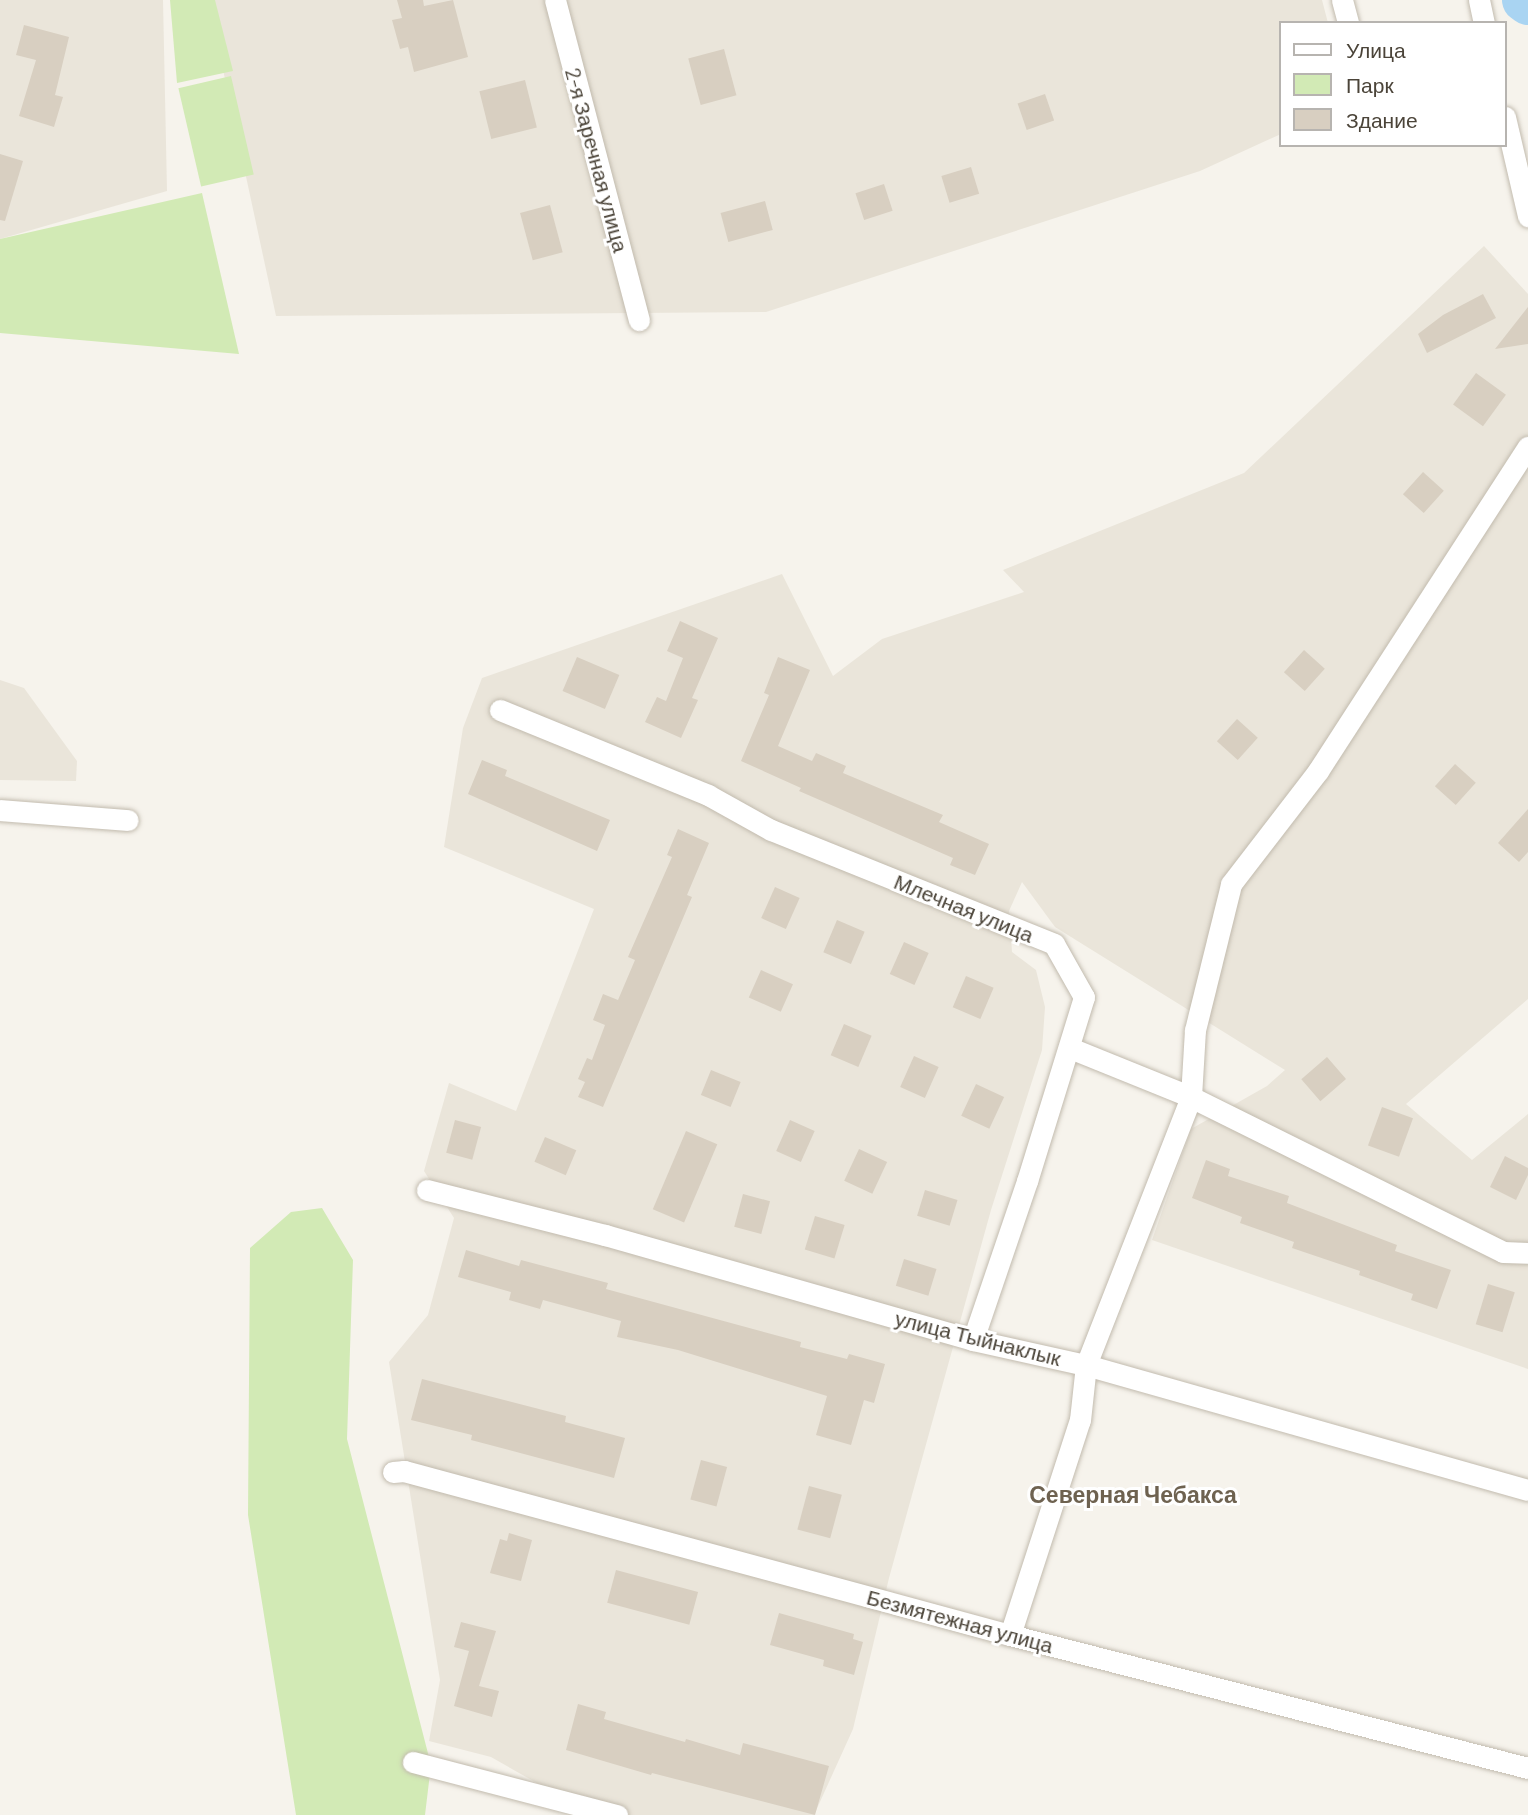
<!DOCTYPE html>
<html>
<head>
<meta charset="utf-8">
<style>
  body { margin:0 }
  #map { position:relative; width:1528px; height:1815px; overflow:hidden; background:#f6f3ec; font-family:Barlow,sans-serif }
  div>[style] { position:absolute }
  .residential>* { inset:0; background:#eae5da }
  .green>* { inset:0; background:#d2eab5; transform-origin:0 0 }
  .river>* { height:44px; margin:-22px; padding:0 22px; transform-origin:22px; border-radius:22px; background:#a9d4f2 }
  .building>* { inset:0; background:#d8cfc1; transform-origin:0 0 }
  .roads { filter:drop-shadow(0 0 2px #c2bbae) drop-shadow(0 0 2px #c2bbae) }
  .street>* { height:21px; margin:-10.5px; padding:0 10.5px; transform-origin:10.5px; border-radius:10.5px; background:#fff }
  span { translate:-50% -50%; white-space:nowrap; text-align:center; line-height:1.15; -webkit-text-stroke:6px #fff; paint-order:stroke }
  .street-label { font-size:21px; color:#4b4439 }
  .neighbourhood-label { font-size:23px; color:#6e6250; font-weight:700 }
  .legend { position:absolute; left:1279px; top:21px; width:228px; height:126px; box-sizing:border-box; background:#fff; border:2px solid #b7b4b0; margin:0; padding:9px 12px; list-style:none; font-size:21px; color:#4b4439 }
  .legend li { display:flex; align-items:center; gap:14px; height:35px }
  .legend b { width:35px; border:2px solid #b7b4b0 }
</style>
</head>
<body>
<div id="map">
  <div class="residential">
    <i style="clip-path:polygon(0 0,163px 0,167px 191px,0 239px)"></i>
    <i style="clip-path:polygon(208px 0,1322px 0,1328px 23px,1281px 23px,1281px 134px,1200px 171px,766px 312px,276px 316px)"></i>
    <i style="clip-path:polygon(1484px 246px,1528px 294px,1528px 999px,1406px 1104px,1472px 1160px,1528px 1114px,1528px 1369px,1152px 1240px,1191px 1129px,1267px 1086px,1285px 1070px,1055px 927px,1022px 882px,1009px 911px,1012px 952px,1036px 970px,1045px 1007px,1042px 1050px,991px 1210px,889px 1578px,853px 1729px,814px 1815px,593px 1815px,491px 1757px,429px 1741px,440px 1680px,389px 1362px,428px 1315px,454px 1218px,424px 1171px,449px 1083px,516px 1111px,594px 909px,444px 847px,463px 728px,482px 678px,782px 574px,833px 676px,882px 639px,1024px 592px,1003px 570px,1244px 473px)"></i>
    <i style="clip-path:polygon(0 680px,24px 688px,77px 761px,76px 781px,0 780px)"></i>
  </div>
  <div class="green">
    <i style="clip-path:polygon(170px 0,215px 0,233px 71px,177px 83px)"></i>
    <i style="left:231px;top:76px;width:101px;height:54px;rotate:77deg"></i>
    <i style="clip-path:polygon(202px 193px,239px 354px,0 333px,0 239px)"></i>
    <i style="clip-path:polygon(322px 1208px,353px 1260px,347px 1439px,431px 1765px,425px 1815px,296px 1815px,248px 1515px,250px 1248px,291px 1212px)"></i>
  </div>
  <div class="river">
    <i style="left:1524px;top:0;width:5px;rotate:37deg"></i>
  </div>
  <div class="building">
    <i style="clip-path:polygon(397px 0,423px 0,424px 6px,453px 0,468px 57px,414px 72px,408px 47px,400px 49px,392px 20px,402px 18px)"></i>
    <i style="clip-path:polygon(24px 25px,69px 37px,55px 95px,63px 97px,54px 127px,19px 116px,36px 60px,16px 55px)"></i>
    <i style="left:724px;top:49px;width:48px;height:37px;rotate:75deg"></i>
    <i style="left:525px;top:80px;width:49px;height:47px;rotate:76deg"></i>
    <i style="left:1045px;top:94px;width:28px;height:29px;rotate:71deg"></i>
    <i style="clip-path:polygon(0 154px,23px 161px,5px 221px,0 220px)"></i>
    <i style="left:971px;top:167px;width:28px;height:31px;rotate:73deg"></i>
    <i style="left:884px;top:184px;width:28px;height:30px;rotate:72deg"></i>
    <i style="left:765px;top:201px;width:30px;height:46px;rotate:75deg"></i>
    <i style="left:550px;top:205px;width:49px;height:31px;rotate:75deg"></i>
    <i style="clip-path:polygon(1483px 294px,1496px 318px,1427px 353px,1418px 334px,1443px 315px)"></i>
    <i style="clip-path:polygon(1528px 307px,1528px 344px,1495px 349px)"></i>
    <i style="left:1476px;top:373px;width:37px;height:39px;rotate:36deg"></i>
    <i style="left:1423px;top:472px;width:28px;height:30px;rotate:42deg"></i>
    <i style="clip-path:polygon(680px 621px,718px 638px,692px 698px,698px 700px,681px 738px,645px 722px,657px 697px,666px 701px,683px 658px,667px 651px)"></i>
    <i style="left:1304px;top:650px;width:28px;height:30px;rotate:42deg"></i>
    <i style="left:577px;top:657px;width:46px;height:37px;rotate:23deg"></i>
    <i style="clip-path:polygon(778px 657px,810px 670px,778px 746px,812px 761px,816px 753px,846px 766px,843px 773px,943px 815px,939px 822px,989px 844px,975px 875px,950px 865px,953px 858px,799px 791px,801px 788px,741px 761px,769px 695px,764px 693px)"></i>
    <i style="left:1237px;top:719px;width:28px;height:30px;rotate:42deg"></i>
    <i style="clip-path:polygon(482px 760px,507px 770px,505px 776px,610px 820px,597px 851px,468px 794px)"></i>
    <i style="left:1455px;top:764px;width:28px;height:30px;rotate:42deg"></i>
    <i style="clip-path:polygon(1528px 809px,1528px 852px,1519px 862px,1498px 843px)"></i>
    <i style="clip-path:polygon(678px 829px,709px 843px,687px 895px,692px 897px,603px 1107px,578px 1097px,585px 1082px,578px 1079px,587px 1058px,592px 1060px,605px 1025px,593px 1020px,603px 994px,618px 1000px,635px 960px,628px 957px,672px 857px,667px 855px)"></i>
    <i style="left:775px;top:887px;width:27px;height:34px;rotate:24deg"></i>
    <i style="left:837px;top:920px;width:30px;height:35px;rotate:23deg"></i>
    <i style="left:904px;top:942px;width:27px;height:35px;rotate:24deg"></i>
    <i style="left:761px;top:970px;width:35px;height:30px;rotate:24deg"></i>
    <i style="left:966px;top:976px;width:30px;height:34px;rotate:23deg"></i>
    <i style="left:844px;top:1024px;width:30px;height:34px;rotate:23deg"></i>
    <i style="left:914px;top:1056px;width:27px;height:34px;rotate:24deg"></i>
    <i style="left:1327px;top:1057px;width:29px;height:34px;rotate:49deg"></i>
    <i style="left:711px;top:1070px;width:32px;height:27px;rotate:22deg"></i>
    <i style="left:976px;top:1084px;width:31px;height:35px;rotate:25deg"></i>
    <i style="left:1382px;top:1107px;width:33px;height:41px;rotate:20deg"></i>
    <i style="left:455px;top:1120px;width:27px;height:34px;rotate:15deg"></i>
    <i style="left:790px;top:1120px;width:27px;height:34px;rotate:24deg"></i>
    <i style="left:686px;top:1131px;width:34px;height:85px;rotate:23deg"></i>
    <i style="left:545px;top:1137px;width:34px;height:27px;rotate:23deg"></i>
    <i style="left:859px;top:1149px;width:31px;height:35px;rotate:25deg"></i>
    <i style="clip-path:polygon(1505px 1156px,1528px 1168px,1528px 1175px,1516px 1200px,1490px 1187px)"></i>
    <i style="clip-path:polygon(1206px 1160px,1230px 1169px,1228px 1176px,1289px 1196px,1287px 1203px,1397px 1245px,1395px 1251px,1451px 1270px,1437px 1309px,1411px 1300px,1413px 1294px,1359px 1275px,1360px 1271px,1292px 1248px,1294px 1242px,1240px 1223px,1242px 1217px,1192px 1198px)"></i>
    <i style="left:925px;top:1190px;width:34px;height:27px;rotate:17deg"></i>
    <i style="left:743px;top:1194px;width:28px;height:34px;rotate:15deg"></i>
    <i style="left:815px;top:1216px;width:31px;height:35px;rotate:17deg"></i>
    <i style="clip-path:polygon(466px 1250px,519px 1266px,521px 1260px,608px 1283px,606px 1289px,801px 1342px,800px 1347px,847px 1359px,849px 1354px,885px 1364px,874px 1403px,864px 1400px,851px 1445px,816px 1435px,827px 1396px,678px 1350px,617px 1337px,621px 1321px,543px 1300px,540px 1309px,509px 1300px,511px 1292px,458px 1277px)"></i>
    <i style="left:904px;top:1259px;width:34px;height:28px;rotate:17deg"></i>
    <i style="left:1488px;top:1284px;width:28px;height:42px;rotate:17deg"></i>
    <i style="clip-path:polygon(422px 1379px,566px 1416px,565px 1422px,625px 1438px,614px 1478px,471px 1440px,472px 1435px,411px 1420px)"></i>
    <i style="left:701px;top:1460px;width:27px;height:41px;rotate:15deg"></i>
    <i style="left:809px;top:1486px;width:34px;height:45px;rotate:15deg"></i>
    <i style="clip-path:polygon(509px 1533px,532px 1540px,521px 1581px,490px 1573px,500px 1539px,507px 1541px)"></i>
    <i style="left:616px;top:1570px;width:85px;height:34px;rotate:15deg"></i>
    <i style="clip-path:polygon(779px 1613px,854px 1634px,853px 1639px,863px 1642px,854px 1675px,823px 1666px,824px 1660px,770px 1645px)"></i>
    <i style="clip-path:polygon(461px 1622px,496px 1631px,479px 1686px,499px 1691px,492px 1717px,454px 1706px,469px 1651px,454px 1647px)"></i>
    <i style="clip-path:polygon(578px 1704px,606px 1712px,604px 1719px,685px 1742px,686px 1739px,740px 1755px,743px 1743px,829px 1766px,815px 1815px,652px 1773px,651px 1775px,566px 1750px)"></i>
  </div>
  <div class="roads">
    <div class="street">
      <i style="left:555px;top:0;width:331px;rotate:75.3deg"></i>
      <i style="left:1342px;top:0;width:24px;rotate:75deg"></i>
      <i style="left:1479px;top:0;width:24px;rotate:78deg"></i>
      <i style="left:1505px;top:117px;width:102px;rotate:76.9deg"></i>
      <i style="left:500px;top:710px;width:225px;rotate:22.2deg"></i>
      <i style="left:708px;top:795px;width:72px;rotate:29.1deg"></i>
      <i style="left:771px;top:830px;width:305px;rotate:21.9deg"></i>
      <i style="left:1054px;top:944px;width:61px;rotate:60.5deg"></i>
      <i style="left:1084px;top:997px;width:193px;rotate:107.2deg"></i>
      <i style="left:1027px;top:1181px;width:168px;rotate:108.8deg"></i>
      <i style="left:0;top:810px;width:128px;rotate:4.5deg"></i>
      <i style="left:1070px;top:1048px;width:131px;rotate:22deg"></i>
      <i style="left:1191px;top:1097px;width:348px;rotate:26.4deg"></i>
      <i style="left:1503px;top:1252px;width:25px;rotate:2deg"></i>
      <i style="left:427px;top:1190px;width:184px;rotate:14.2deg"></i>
      <i style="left:605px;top:1235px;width:383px;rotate:15.9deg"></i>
      <i style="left:973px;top:1340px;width:116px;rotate:12.5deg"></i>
      <i style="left:1086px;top:1365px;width:459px;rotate:15.8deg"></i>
      <i style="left:393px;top:1472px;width:11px;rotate:-5deg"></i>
      <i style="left:404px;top:1471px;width:628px;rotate:15.14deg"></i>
      <i style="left:1010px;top:1635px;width:535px;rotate:14.4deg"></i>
      <i style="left:1010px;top:1635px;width:226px;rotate:-72deg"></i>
      <i style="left:1080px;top:1420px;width:55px;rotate:-83.8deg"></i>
      <i style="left:1086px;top:1365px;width:288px;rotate:-68.6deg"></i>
      <i style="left:1191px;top:1097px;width:67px;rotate:-86.6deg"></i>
      <i style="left:1195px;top:1030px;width:150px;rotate:-76.1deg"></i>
      <i style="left:1231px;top:884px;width:143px;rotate:-52.4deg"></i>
      <i style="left:1318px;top:771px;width:386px;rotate:-57.1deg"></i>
      <i style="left:413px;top:1762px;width:211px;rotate:14.6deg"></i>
    </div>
  </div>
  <div class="street-label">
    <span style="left:597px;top:160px;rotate:75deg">2-я Заречная улица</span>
    <span style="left:964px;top:908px;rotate:22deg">Млечная улица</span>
    <span style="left:978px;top:1338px;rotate:14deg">улица Тыйнаклык</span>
    <span style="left:960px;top:1621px;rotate:15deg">Безмятежная улица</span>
  </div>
  <div class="neighbourhood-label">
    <span style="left:1133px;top:1494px">Северная Чебакса</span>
  </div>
  <ul class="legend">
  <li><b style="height:9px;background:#fff"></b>Улица</li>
  <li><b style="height:19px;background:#d2eab5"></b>Парк</li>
  <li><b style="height:19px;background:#d8cfc1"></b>Здание</li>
  </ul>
</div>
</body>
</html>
